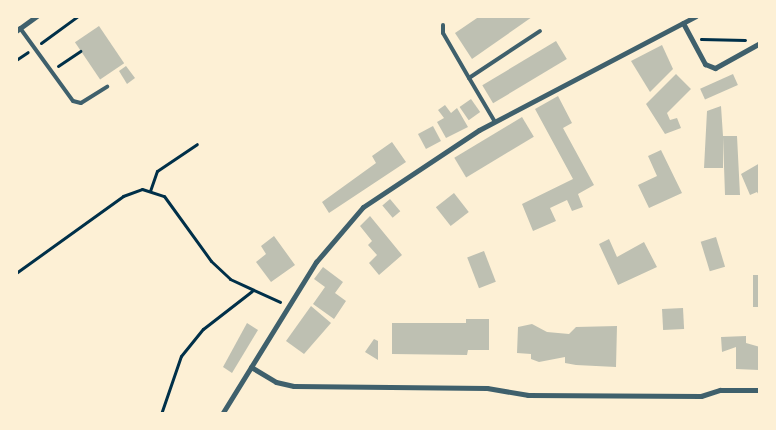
<!DOCTYPE html>
<html>
<head>
<meta charset="utf-8">
<style>
  body { margin:0 }
  #map { position:relative; width:776px; height:430px; overflow:hidden; background:#fdf0d5; font-family:Arial,sans-serif }
  div>[style] { position:absolute }
  .building>* { inset:0; background:#bec0b2; transform-origin:0 0 }
  .path>* { height:3px; margin:-1.5px; padding:0 1.5px; transform-origin:1.5px; border-radius:1.5px; background:#003049 }
  .service>* { height:4px; margin:-2px; padding:0 2px; transform-origin:2px; border-radius:2px; background:#3f606c }
  .minor>* { height:5px; margin:-2.5px; padding:0 2.5px; transform-origin:2.5px; border-radius:2.5px; background:#3f606c }
  span { translate:-50% -50%; white-space:nowrap; text-align:center; line-height:1.15; -webkit-text-stroke:4px #fdf0d5; paint-order:stroke }
  .frame { position:absolute; inset:0; border:18px solid #fdf0d5; pointer-events:none }
</style>
</head>
<body>
<div id="map">
  <div class="building">
    <i style="clip-path:polygon(480px 16px,531px 16px,532px 17px,472px 59px,455px 33px)"></i>
    <i style="left:99px;top:26px;width:45px;height:29px;rotate:56deg"></i>
    <i style="left:556px;top:41px;width:21px;height:86px;rotate:59deg"></i>
    <i style="clip-path:polygon(662px 45px,673px 69px,650px 92px,631px 61px)"></i>
    <i style="clip-path:polygon(126px 66px,135px 78px,127px 84px,119px 71px)"></i>
    <i style="clip-path:polygon(676px 74px,691px 89px,667px 113px,670px 120px,677px 118px,681px 128px,665px 134px,646px 104px)"></i>
    <i style="left:733px;top:74px;width:12px;height:36px;rotate:66deg"></i>
    <i style="clip-path:polygon(558px 96px,572px 123px,563px 128px,594px 185px,578px 194px,583px 207px,572px 211px,567px 200px,550px 208px,556px 221px,533px 231px,522px 204px,573px 179px,535px 109px)"></i>
    <i style="left:471px;top:99px;width:16px;height:14px;rotate:55deg"></i>
    <i style="clip-path:polygon(445px 105px,451px 113px,457px 108px,468px 127px,446px 138px,437px 122px,444px 118px,438px 110px)"></i>
    <i style="clip-path:polygon(721px 106px,723px 136px,737px 136px,740px 195px,725px 195px,723px 137px,723px 168px,704px 168px,707px 111px)"></i>
    <i style="left:522px;top:117px;width:23px;height:79px;rotate:59deg"></i>
    <i style="left:433px;top:126px;width:17px;height:17px;rotate:62deg"></i>
    <i style="clip-path:polygon(392px 142px,406px 162px,329px 213px,322px 202px,376px 163px,372px 156px)"></i>
    <i style="clip-path:polygon(661px 150px,682px 193px,649px 208px,638px 185px,657px 176px,648px 156px)"></i>
    <i style="clip-path:polygon(760px 163px,760px 197px,757px 192px,750px 195px,741px 174px)"></i>
    <i style="left:454px;top:193px;width:24px;height:23px;rotate:52deg"></i>
    <i style="left:390px;top:199px;width:16px;height:10px;rotate:50deg"></i>
    <i style="clip-path:polygon(370px 216px,402px 255px,379px 275px,369px 263px,377px 255px,368px 245px,372px 241px,360px 226px)"></i>
    <i style="clip-path:polygon(274px 236px,295px 265px,271px 282px,256px 262px,266px 254px,261px 246px)"></i>
    <i style="left:716px;top:237px;width:31px;height:16px;rotate:73deg"></i>
    <i style="clip-path:polygon(609px 239px,617px 257px,644px 242px,657px 267px,618px 285px,599px 244px)"></i>
    <i style="left:484px;top:251px;width:33px;height:18px;rotate:69deg"></i>
    <i style="clip-path:polygon(323px 267px,343px 282px,335px 293px,346px 301px,334px 319px,313px 304px,325px 287px,314px 279px)"></i>
    <i style="left:753px;top:275px;width:7px;height:32px"></i>
    <i style="clip-path:polygon(311px 306px,331px 323px,304px 354px,286px 341px)"></i>
    <i style="left:683px;top:308px;width:21px;height:21px;rotate:87deg"></i>
    <i style="clip-path:polygon(466px 319px,489px 319px,489px 350px,468px 350px,467px 355px,392px 354px,392px 323px,466px 323px)"></i>
    <i style="clip-path:polygon(247px 323px,258px 330px,232px 373px,223px 367px)"></i>
    <i style="clip-path:polygon(532px 324px,547px 332px,569px 334px,576px 327px,617px 326px,616px 367px,576px 365px,565px 363px,565px 357px,539px 362px,531px 359px,531px 354px,517px 353px,518px 327px)"></i>
    <i style="clip-path:polygon(746px 336px,746px 343px,760px 347px,759px 370px,736px 369px,736px 347px,722px 352px,721px 337px)"></i>
    <i style="clip-path:polygon(374px 339px,378px 341px,378px 360px,365px 352px)"></i>
  </div>
  <div class="path">
    <i style="left:701px;top:39px;width:44px;rotate:1.3deg"></i>
    <i style="left:41px;top:43px;width:46px;rotate:-36.1deg"></i>
    <i style="left:16px;top:60px;width:14px;rotate:-34deg"></i>
    <i style="left:58px;top:66px;width:27px;rotate:-34deg"></i>
    <i style="left:150px;top:191px;width:21px;rotate:-71deg"></i>
    <i style="left:157px;top:171px;width:48px;rotate:-34deg"></i>
    <i style="left:16px;top:273px;width:132px;rotate:-35.7deg"></i>
    <i style="left:123px;top:196px;width:20px;rotate:-20deg"></i>
    <i style="left:142px;top:189px;width:23px;rotate:18deg"></i>
    <i style="left:164px;top:196px;width:80px;rotate:54.1deg"></i>
    <i style="left:211px;top:261px;width:26px;rotate:43deg"></i>
    <i style="left:230px;top:279px;width:55px;rotate:24.7deg"></i>
    <i style="left:161px;top:414px;width:61px;rotate:-71deg"></i>
    <i style="left:181px;top:356px;width:35px;rotate:-51deg"></i>
    <i style="left:203px;top:329px;width:62px;rotate:-37.8deg"></i>
  </div>
  <div class="service">
    <i style="left:443px;top:25px;width:8px;rotate:90deg"></i>
    <i style="left:443px;top:33px;width:52px;rotate:60deg"></i>
    <i style="left:20px;top:28px;width:90px;rotate:54deg"></i>
    <i style="left:73px;top:101px;width:8px;rotate:14deg"></i>
    <i style="left:81px;top:103px;width:31px;rotate:-32deg"></i>
    <i style="left:495px;top:122px;width:51px;rotate:-120.6deg"></i>
    <i style="left:469px;top:78px;width:85px;rotate:-33.5deg"></i>
  </div>
  <div class="minor">
    <i style="left:683px;top:23px;width:47px;rotate:61.8deg"></i>
    <i style="left:705px;top:64px;width:11px;rotate:22deg"></i>
    <i style="left:715px;top:68px;width:51px;rotate:-29.1deg"></i>
    <i style="left:16px;top:31px;width:26px;rotate:-36deg"></i>
    <i style="left:251px;top:367px;width:29px;rotate:31deg"></i>
    <i style="left:276px;top:382px;width:18px;rotate:13deg"></i>
    <i style="left:294px;top:386px;width:193px;rotate:0.6deg"></i>
    <i style="left:487px;top:388px;width:42px;rotate:9.7deg"></i>
    <i style="left:528px;top:395px;width:173px;rotate:0.3deg"></i>
    <i style="left:701px;top:396px;width:20px;rotate:-18deg"></i>
    <i style="left:720px;top:390px;width:40px"></i>
    <i style="left:222px;top:414px;width:179px;rotate:-58.3deg"></i>
    <i style="left:316px;top:262px;width:72px;rotate:-49.5deg"></i>
    <i style="left:363px;top:207px;width:139px;rotate:-33.6deg"></i>
    <i style="left:479px;top:130px;width:245px;rotate:-27.7deg"></i>
  </div>
  <div class="frame"></div>
</div>
</body>
</html>
